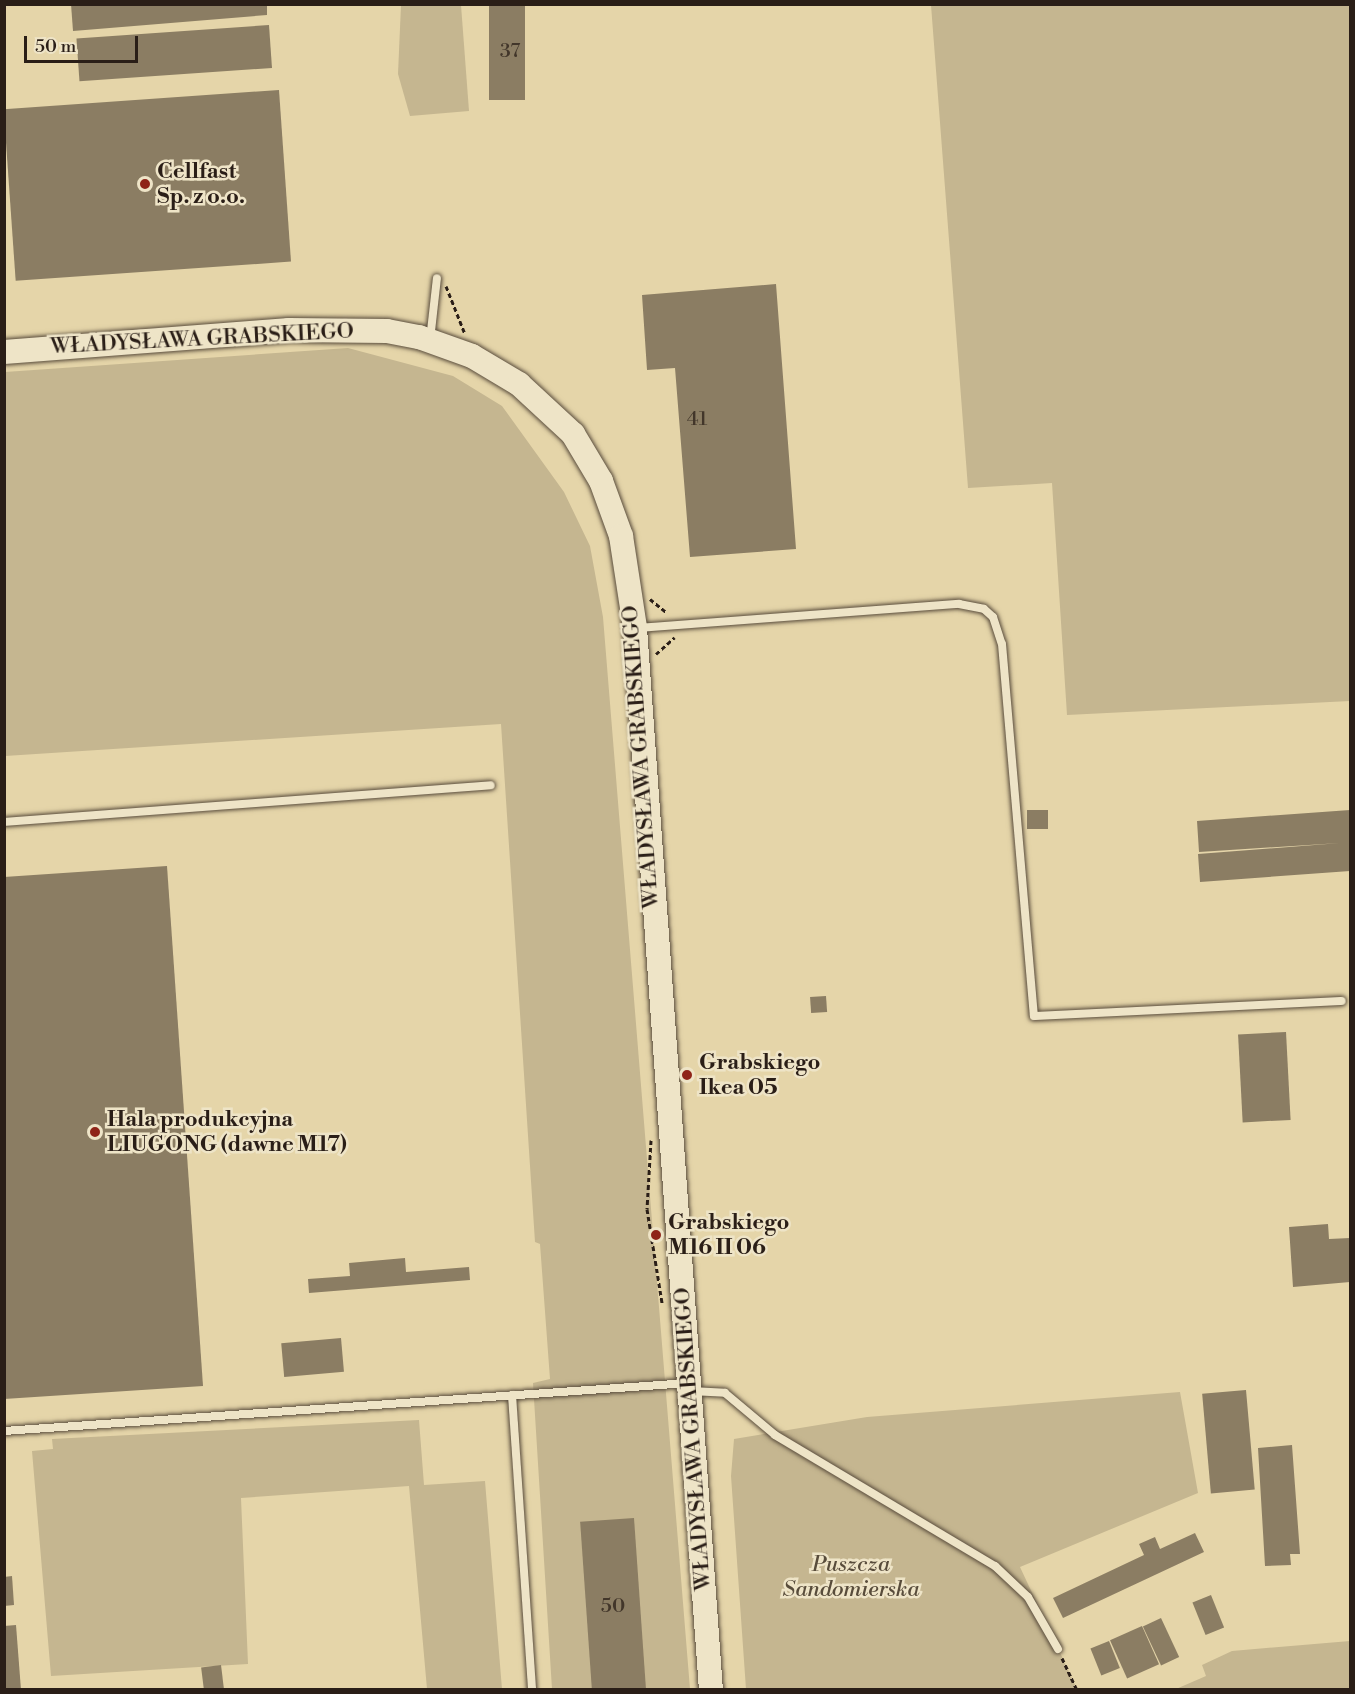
<!DOCTYPE html>
<html>
<head>
<meta charset="utf-8">
<style>
  body { margin:0 }
  #map { position:relative; width:1355px; height:1694px; overflow:hidden; background:#e5d5a9; font-family:"Libre Bodoni",serif }
  div>[style] { position:absolute }
  .green>* { inset:0; background:#c5b690 }
  .building>* { inset:0; background:#8b7d63; transform-origin:0 0 }
  .path>* { height:3px; margin-top:-1.5px; transform-origin:0; background:repeating-linear-gradient(90deg,#2a1e17 0 4.5px,transparent 0 7.5px) }
  .roads { filter:drop-shadow(0 0 2px #594c3c) drop-shadow(0 0 2px #594c3c) }
  .lane>* { height:8px; margin:-4px; padding:0 4px; transform-origin:4px; border-radius:4px; background:#eee4c7 }
  .secondary>* { height:24px; margin:-12px; padding:0 12px; transform-origin:12px; border-radius:12px; background:#eee4c7 }
  .dots>* { width:16px; height:16px; translate:-50% -50%; box-sizing:border-box; border:3px solid #eee4c7; border-radius:50% }
  span { translate:-50% -50%; white-space:nowrap; text-align:center; line-height:1.15; -webkit-text-stroke:5px #eee4c7; paint-order:stroke }
  .number-label { font-size:20px; color:#42362a }
  .number-label span { -webkit-text-stroke-width:0 }
  .poi-label { font-size:22px; color:#2a1e17; font-weight:700 }
  .left { translate:0 -50%; text-align:left }
  .street-label { font-size:22px; color:#2a1e17 }
  .park-label { font-size:22px; color:#584c3b; font-style:italic }
  .frame { position:absolute; inset:0; border:6px solid #2a1e17; pointer-events:none }
  .scale { position:absolute; left:24px; top:36px; width:114px; height:27px; box-sizing:border-box; border:3px solid #2a1e17; border-top:0; padding-left:8px; font-size:18px; line-height:21px; white-space:nowrap; color:#2a1e17; -webkit-text-stroke:4px #eee4c7; paint-order:stroke }
</style>
</head>
<body>
<div id="map">
  <div class="green">
    <i style="clip-path:polygon(401px 5px,461px 5px,469px 111px,410px 116px,398px 74px)"></i>
    <i style="clip-path:polygon(931px 5px,1350px 5px,1350px 701px,1067px 715px,1052px 483px,968px 488px)"></i>
    <i style="clip-path:polygon(348px 348px,453px 376px,502px 406px,564px 492px,590px 546px,603px 617px,690px 1689px,552px 1689px,533px 1383px,550px 1379px,540px 1244px,535px 1242px,501px 724px,5px 756px,5px 372px)"></i>
    <i style="clip-path:polygon(1180px 1392px,1198px 1493px,1020px 1567px,1077px 1689px,746px 1689px,731px 1476px,734px 1439px,867px 1417px)"></i>
    <i style="clip-path:polygon(419px 1420px,424px 1485px,485px 1481px,502px 1689px,427px 1689px,409px 1486px,241px 1498px,248px 1664px,51px 1676px,32px 1451px,53px 1449px,52px 1439px)"></i>
    <i style="clip-path:polygon(1350px 1641px,1350px 1689px,1176px 1689px,1206px 1676px,1202px 1665px,1232px 1651px)"></i>
  </div>
  <div class="building">
    <i style="clip-path:polygon(71px 4px,267px 4px,267px 15px,73px 31px)"></i>
    <i style="left:489px;top:4px;width:36px;height:96px"></i>
    <i style="left:269px;top:25px;width:43px;height:193px;rotate:86deg"></i>
    <i style="left:279px;top:90px;width:172px;height:276px;rotate:86deg"></i>
    <i style="clip-path:polygon(776px 284px,796px 549px,690px 557px,675px 368px,647px 370px,642px 295px)"></i>
    <i style="left:1048px;top:810px;width:19px;height:21px;rotate:90deg"></i>
    <i style="clip-path:polygon(1350px 810px,1350px 871px,1200px 882px,1198px 854px,1340px 843px,1199px 852px,1197px 821px)"></i>
    <i style="clip-path:polygon(167px 866px,203px 1386px,4px 1399px,4px 877px)"></i>
    <i style="left:826px;top:996px;width:16px;height:16px;rotate:86deg"></i>
    <i style="left:1286px;top:1032px;width:88px;height:48px;rotate:87deg"></i>
    <i style="clip-path:polygon(1328px 1224px,1329px 1239px,1350px 1238px,1350px 1282px,1293px 1287px,1289px 1227px)"></i>
    <i style="clip-path:polygon(405px 1258px,406px 1272px,469px 1267px,470px 1280px,309px 1293px,308px 1279px,350px 1276px,349px 1263px)"></i>
    <i style="left:341px;top:1338px;width:34px;height:60px;rotate:85deg"></i>
    <i style="left:1246px;top:1390px;width:100px;height:44px;rotate:85deg"></i>
    <i style="clip-path:polygon(1292px 1445px,1300px 1554px,1290px 1554px,1291px 1565px,1265px 1566px,1258px 1448px)"></i>
    <i style="left:634px;top:1518px;width:172px;height:54px;rotate:86deg"></i>
    <i style="clip-path:polygon(1195px 1533px,1204px 1552px,1063px 1618px,1053px 1598px,1144px 1555px,1139px 1544px,1155px 1537px,1160px 1549px)"></i>
    <i style="clip-path:polygon(12px 1576px,14px 1605px,4px 1606px,4px 1577px)"></i>
    <i style="left:1211px;top:1595px;width:35px;height:20px;rotate:68deg"></i>
    <i style="left:1161px;top:1618px;width:43px;height:20px;rotate:65deg"></i>
    <i style="clip-path:polygon(16px 1625px,21px 1690px,4px 1690px,4px 1626px)"></i>
    <i style="left:1142px;top:1626px;width:42px;height:35px;rotate:66deg"></i>
    <i style="left:1109px;top:1641px;width:29px;height:20px;rotate:68deg"></i>
    <i style="left:221px;top:1665px;width:25px;height:20px;rotate:83deg"></i>
  </div>
  <div class="path">
    <i style="left:446px;top:286px;width:52px;rotate:68.4deg"></i>
    <i style="left:650px;top:599px;width:22px;rotate:39deg"></i>
    <i style="left:656px;top:654px;width:25px;rotate:-42deg"></i>
    <i style="left:651px;top:1140px;width:69px;rotate:93.3deg"></i>
    <i style="left:647px;top:1209px;width:95px;rotate:80.9deg"></i>
    <i style="left:1062px;top:1658px;width:35px;rotate:65deg"></i>
  </div>
  <div class="roads">
    <div class="lane">
      <i style="left:430px;top:340px;width:62px;rotate:-83.6deg"></i>
      <i style="left:638px;top:628px;width:322px;rotate:-4.3deg"></i>
      <i style="left:959px;top:604px;width:25px;rotate:11deg"></i>
      <i style="left:984px;top:609px;width:12px;rotate:42deg"></i>
      <i style="left:993px;top:617px;width:28px;rotate:72deg"></i>
      <i style="left:1002px;top:644px;width:373px;rotate:85.1deg"></i>
      <i style="left:1034px;top:1016px;width:308px;rotate:-2.8deg"></i>
      <i style="left:4px;top:822px;width:488px;rotate:-4.3deg"></i>
      <i style="left:691px;top:1391px;width:34px;rotate:3deg"></i>
      <i style="left:725px;top:1393px;width:65px;rotate:40deg"></i>
      <i style="left:775px;top:1435px;width:256px;rotate:30.8deg"></i>
      <i style="left:995px;top:1566px;width:45px;rotate:43.2deg"></i>
      <i style="left:1028px;top:1597px;width:60px;rotate:60deg"></i>
      <i style="left:512px;top:1395px;width:296px;rotate:86.1deg"></i>
      <i style="left:4px;top:1431px;width:686px;rotate:-4.01deg"></i>
    </div>
    <div class="secondary">
      <i style="left:4px;top:352px;width:286px;rotate:-4.4deg"></i>
      <i style="left:289px;top:330px;width:98px;rotate:0.6deg"></i>
      <i style="left:387px;top:331px;width:33px;rotate:11deg"></i>
      <i style="left:419px;top:337px;width:56px;rotate:19.7deg"></i>
      <i style="left:472px;top:356px;width:55px;rotate:30.8deg"></i>
      <i style="left:519px;top:384px;width:74px;rotate:42.8deg"></i>
      <i style="left:573px;top:434px;width:55px;rotate:59.2deg"></i>
      <i style="left:601px;top:481px;width:59px;rotate:70deg"></i>
      <i style="left:621px;top:536px;width:93px;rotate:81.3deg"></i>
      <i style="left:635px;top:628px;width:1065px;rotate:85.91deg"></i>
    </div>
  </div>
  <div class="dots">
    <i style="left:145px;top:184px;background:#8f2418"></i>
    <i style="left:687px;top:1075px;background:#8f2418"></i>
    <i style="left:95px;top:1132px;background:#8f2418"></i>
    <i style="left:656px;top:1235px;background:#8f2418"></i>
  </div>
  <div class="number-label">
    <span style="left:510px;top:51px">37</span>
    <span style="left:697px;top:419px">41</span>
    <span style="left:613px;top:1606px">50</span>
  </div>
  <div class="poi-label">
    <span class="left" style="left:157px;top:184px">Cellfast<br>Sp. z o.o.</span>
    <span class="left" style="left:699px;top:1075px">Grabskiego<br>Ikea 05</span>
    <span class="left" style="left:107px;top:1132px">Hala produkcyjna<br>LIUGONG (dawne M17)</span>
    <span class="left" style="left:668px;top:1235px">Grabskiego<br>M16 II 06</span>
  </div>
  <div class="street-label">
    <span style="left:202px;top:339px;rotate:-3deg">WŁADYSŁAWA GRABSKIEGO</span>
    <span style="left:641px;top:757px;rotate:-94deg">WŁADYSŁAWA GRABSKIEGO</span>
    <span style="left:693px;top:1439px;rotate:-94deg">WŁADYSŁAWA GRABSKIEGO</span>
  </div>
  <div class="park-label">
    <span style="left:851px;top:1577px">Puszcza<br>Sandomierska</span>
  </div>
  <div class="frame"></div>
  <div class="scale">50 m</div>
</div>
</body>
</html>
